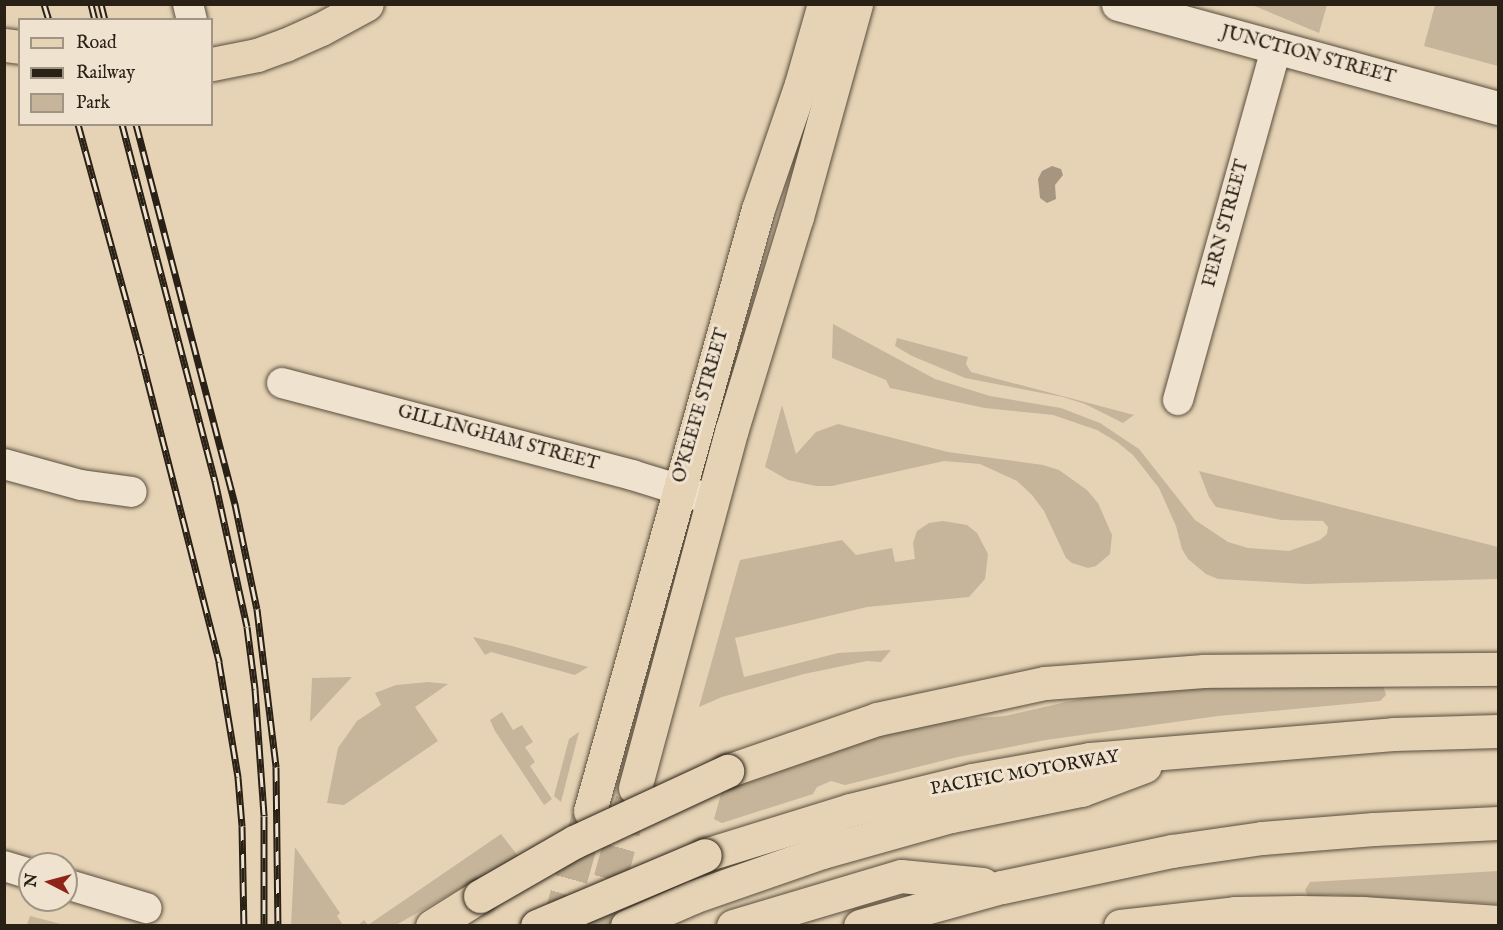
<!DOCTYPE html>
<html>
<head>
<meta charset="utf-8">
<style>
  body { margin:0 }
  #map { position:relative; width:1503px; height:930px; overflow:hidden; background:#e6d3b5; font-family:"IM FELL English",serif }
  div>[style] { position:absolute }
  .green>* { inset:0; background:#c6b59a }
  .water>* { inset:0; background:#a6967f }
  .trunk-tunnel>* { height:33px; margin-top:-16.5px; transform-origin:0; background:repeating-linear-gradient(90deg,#c0af95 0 33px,transparent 0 49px) }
  .roads { filter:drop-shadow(0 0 2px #594e3e) drop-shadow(0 0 2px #594e3e) }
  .minor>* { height:30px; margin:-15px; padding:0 15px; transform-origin:15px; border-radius:15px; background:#efe2cf }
  .tertiary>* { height:33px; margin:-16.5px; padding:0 16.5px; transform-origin:16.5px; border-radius:16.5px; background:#efe2cf }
  .primary>* { height:33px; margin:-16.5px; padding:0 16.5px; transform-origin:16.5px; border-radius:16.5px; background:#e6d3b5 }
  .trunk>* { height:33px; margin:-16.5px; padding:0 16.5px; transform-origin:16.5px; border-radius:16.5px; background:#e6d3b5 }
  .motorway>* { height:33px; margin:-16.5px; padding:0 16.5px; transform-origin:16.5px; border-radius:16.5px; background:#e6d3b5 }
  .rail>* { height:7px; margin-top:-3.5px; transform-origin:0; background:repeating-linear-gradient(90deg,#efe2cf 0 14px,#2a2116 0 28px); box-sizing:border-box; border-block:2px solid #2a2116 }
  .bridges { filter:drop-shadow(0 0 2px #2a2116) drop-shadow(0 0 2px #2a2116) }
  .motorway-bridge>* { height:33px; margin:-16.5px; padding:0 16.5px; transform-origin:16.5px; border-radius:16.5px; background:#e6d3b5 }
  span { translate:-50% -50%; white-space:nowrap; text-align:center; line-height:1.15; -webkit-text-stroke:6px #efe2cf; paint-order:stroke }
  .street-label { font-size:18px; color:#2a2116 }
  .frame { position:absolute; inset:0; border:6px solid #2a2116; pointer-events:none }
  .legend { position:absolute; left:18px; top:18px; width:195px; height:108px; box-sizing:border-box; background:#efe2cf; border:2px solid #a09585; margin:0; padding:8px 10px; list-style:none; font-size:18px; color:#2a2116 }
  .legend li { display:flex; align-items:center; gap:12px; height:30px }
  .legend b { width:30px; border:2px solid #a09585 }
  .north { position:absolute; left:18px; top:852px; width:60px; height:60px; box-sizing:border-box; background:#efe2cf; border:2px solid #a09585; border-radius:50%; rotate:276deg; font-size:16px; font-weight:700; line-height:24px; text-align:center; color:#2a2116 }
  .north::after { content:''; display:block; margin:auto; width:21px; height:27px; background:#8f2418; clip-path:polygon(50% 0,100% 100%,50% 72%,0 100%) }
</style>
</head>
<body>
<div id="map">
  <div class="green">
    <i style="clip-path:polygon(1252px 5px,1327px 5px,1319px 33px)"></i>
    <i style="clip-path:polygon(1435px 5px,1498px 5px,1498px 66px,1424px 46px)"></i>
    <i style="clip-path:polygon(833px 324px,935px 379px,990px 396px,1061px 408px,1100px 423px,1139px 449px,1195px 520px,1228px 542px,1248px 548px,1289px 551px,1320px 540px,1327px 534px,1328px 527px,1323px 521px,1282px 520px,1216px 507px,1209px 497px,1199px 471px,1498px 547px,1498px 579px,1305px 584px,1218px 579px,1206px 574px,1188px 559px,1182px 549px,1176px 526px,1159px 488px,1133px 455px,1117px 442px,1097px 430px,1053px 415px,985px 408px,890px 388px,886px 380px,832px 358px)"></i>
    <i style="clip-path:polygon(897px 338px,968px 357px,966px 364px,971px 372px,1134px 415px,1123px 423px,1085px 404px,1063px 397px,965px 378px,912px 356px,895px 346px)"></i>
    <i style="clip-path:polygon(782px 405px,796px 454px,816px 432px,838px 424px,948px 452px,1043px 465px,1059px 470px,1087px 490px,1098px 503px,1112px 535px,1110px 554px,1096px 566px,1088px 568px,1072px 563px,1066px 558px,1044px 511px,1032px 495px,1017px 481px,980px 464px,944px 461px,832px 486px,816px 486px,788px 480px,765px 467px)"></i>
    <i style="clip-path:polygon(943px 521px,967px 525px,977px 533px,988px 554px,985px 579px,969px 597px,867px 607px,735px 638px,744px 677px,838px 653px,891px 650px,881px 662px,867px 661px,804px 674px,722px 697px,699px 707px,740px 560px,842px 540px,856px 555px,892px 548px,895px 562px,915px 559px,913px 543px,917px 531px,929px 523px)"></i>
    <i style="clip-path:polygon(473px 637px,512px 646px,588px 667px,575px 675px,491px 652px,485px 655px)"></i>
    <i style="clip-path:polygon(352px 677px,310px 722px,312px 678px)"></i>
    <i style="clip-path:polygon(428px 682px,448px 684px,415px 707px,438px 741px,344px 805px,327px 803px,338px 748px,357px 721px,381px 705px,375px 693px,396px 685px)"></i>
    <i style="clip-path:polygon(1199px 686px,1383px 686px,1386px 695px,1380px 701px,1218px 716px,1046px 740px,958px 757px,845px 785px,831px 781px,817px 787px,813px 794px,722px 823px,714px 819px,722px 790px,873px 736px,943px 721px,1005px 716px,1088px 697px)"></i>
    <i style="clip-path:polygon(502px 712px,513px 730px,522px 725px,533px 742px,525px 747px,535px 762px,530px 766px,552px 799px,544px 805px,495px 731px,490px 720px)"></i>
    <i style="clip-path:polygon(579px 732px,561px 802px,554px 796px,569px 739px)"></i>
    <i style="clip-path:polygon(501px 834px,518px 856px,396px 925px,357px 926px,364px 920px,368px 925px)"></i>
    <i style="clip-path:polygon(295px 847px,340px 913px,337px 916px,343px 925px,291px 925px)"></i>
    <i style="clip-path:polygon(1498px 871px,1498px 904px,1333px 895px,1309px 898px,1305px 890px,1310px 882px)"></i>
    <i style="clip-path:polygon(30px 916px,65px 925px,27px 925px)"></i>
  </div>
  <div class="water">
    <i style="clip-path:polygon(1052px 166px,1061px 169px,1063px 175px,1055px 185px,1056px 199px,1047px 203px,1040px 198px,1038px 179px,1042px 171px)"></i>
  </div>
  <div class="trunk-tunnel">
    <i style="left:558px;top:926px;width:113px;rotate:-74.6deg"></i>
    <i style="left:597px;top:926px;width:135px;rotate:-74.5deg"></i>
  </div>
  <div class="roads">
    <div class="minor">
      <i style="left:188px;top:4px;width:16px;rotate:76deg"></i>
      <i style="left:282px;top:383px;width:362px;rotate:14.7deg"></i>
      <i style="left:632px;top:475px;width:85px;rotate:17.2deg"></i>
      <i style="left:1178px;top:400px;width:365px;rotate:-74.4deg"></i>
      <i style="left:4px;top:464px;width:80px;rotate:15.3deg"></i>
      <i style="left:81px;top:485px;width:51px;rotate:7.8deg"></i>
      <i style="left:4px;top:866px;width:27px;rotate:17deg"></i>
      <i style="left:66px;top:884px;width:84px;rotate:16.7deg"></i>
    </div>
    <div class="tertiary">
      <i style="left:1118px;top:4px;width:394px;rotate:15.3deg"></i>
    </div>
    <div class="primary">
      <i style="left:4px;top:45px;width:16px;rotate:7deg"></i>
      <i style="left:212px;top:64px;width:46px;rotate:-11.3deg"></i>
      <i style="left:257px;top:55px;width:30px;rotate:-20deg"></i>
      <i style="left:285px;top:45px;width:39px;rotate:-24deg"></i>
      <i style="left:321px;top:29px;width:52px;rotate:-28.5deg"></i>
    </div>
    <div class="trunk">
      <i style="left:635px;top:788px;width:372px;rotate:-74.9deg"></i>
      <i style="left:732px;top:429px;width:222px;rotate:-73deg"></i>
      <i style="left:797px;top:217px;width:221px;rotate:-74.5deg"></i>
      <i style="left:590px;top:811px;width:625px;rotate:-74.41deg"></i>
      <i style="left:758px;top:209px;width:132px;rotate:-71deg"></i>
      <i style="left:801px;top:84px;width:83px;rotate:-74deg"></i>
    </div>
    <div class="motorway">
      <i style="left:727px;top:771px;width:159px;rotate:-19.1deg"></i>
      <i style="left:877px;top:719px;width:172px;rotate:-12.1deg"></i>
      <i style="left:1045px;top:683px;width:159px;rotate:-4.3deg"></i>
      <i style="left:1204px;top:671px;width:294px;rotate:-0.4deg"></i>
      <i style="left:705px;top:855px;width:152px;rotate:-17.2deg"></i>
      <i style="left:850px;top:810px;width:126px;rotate:-13.8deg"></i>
      <i style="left:972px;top:780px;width:120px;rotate:-10.1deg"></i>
      <i style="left:1090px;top:759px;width:304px;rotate:-4.7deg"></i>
      <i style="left:1393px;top:734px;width:105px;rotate:-1.6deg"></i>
      <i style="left:432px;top:926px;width:57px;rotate:-32deg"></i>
      <i style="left:627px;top:926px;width:72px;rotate:-23.7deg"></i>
      <i style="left:693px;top:897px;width:137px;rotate:-19.2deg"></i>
      <i style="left:822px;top:852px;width:134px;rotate:-15.6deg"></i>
      <i style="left:951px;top:816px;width:133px;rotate:-11.3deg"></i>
      <i style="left:1081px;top:790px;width:68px;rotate:-20.6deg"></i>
      <i style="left:733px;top:926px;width:175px;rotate:-16.6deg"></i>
      <i style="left:901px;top:876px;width:82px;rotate:5.6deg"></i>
      <i style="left:860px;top:926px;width:147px;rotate:-15.4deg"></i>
      <i style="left:1002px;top:887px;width:174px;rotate:-12deg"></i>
      <i style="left:1172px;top:851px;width:91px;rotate:-8.2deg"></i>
      <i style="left:1262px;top:838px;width:112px;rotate:-4.6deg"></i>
      <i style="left:1374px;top:829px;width:124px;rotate:-2.8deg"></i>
      <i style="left:1120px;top:926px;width:116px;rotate:-6.4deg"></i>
      <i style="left:1235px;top:913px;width:64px;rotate:-0.9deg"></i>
      <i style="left:1299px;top:912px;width:64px;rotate:0.9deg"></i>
      <i style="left:1363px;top:913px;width:135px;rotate:3.8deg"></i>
    </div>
  </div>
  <div class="rail">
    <i style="left:44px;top:4px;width:17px;rotate:73deg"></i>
    <i style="left:91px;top:4px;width:16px;rotate:76deg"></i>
    <i style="left:101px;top:4px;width:16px;rotate:76deg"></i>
    <i style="left:78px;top:124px;width:239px;rotate:74.7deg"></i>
    <i style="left:141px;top:355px;width:317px;rotate:75.7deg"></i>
    <i style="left:219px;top:662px;width:117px;rotate:80.6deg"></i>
    <i style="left:238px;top:777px;width:49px;rotate:85.3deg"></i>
    <i style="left:242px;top:826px;width:100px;rotate:88.9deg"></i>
    <i style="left:122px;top:124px;width:369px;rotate:75.4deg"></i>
    <i style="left:215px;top:481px;width:149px;rotate:77.6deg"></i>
    <i style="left:247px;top:627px;width:63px;rotate:82.6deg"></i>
    <i style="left:255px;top:689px;width:127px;rotate:85.9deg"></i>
    <i style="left:264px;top:816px;width:110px;rotate:90deg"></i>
    <i style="left:136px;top:124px;width:393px;rotate:75.4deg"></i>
    <i style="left:235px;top:504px;width:107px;rotate:78.2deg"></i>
    <i style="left:257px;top:609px;width:159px;rotate:83.1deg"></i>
    <i style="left:276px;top:767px;width:159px;rotate:89.3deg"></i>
  </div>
  <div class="bridges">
    <div class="motorway-bridge">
      <i style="left:480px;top:896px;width:108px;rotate:-29.9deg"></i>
      <i style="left:574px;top:842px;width:169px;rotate:-24.9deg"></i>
      <i style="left:537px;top:926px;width:182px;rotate:-22.9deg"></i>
    </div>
  </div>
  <div class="street-label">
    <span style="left:1308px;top:56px;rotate:15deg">JUNCTION STREET</span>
    <span style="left:1227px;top:224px;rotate:-75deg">FERN STREET</span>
    <span style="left:702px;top:406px;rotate:-74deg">O'KEEFE STREET</span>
    <span style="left:498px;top:439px;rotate:15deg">GILLINGHAM STREET</span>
    <span style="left:1025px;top:774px;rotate:-10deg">PACIFIC MOTORWAY</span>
  </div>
  <div class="frame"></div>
  <ul class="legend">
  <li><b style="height:8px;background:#e6d3b5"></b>Road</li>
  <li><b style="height:8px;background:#2a2116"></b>Railway</li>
  <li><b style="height:16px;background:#c6b59a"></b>Park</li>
  </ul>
  <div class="north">N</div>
</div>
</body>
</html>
